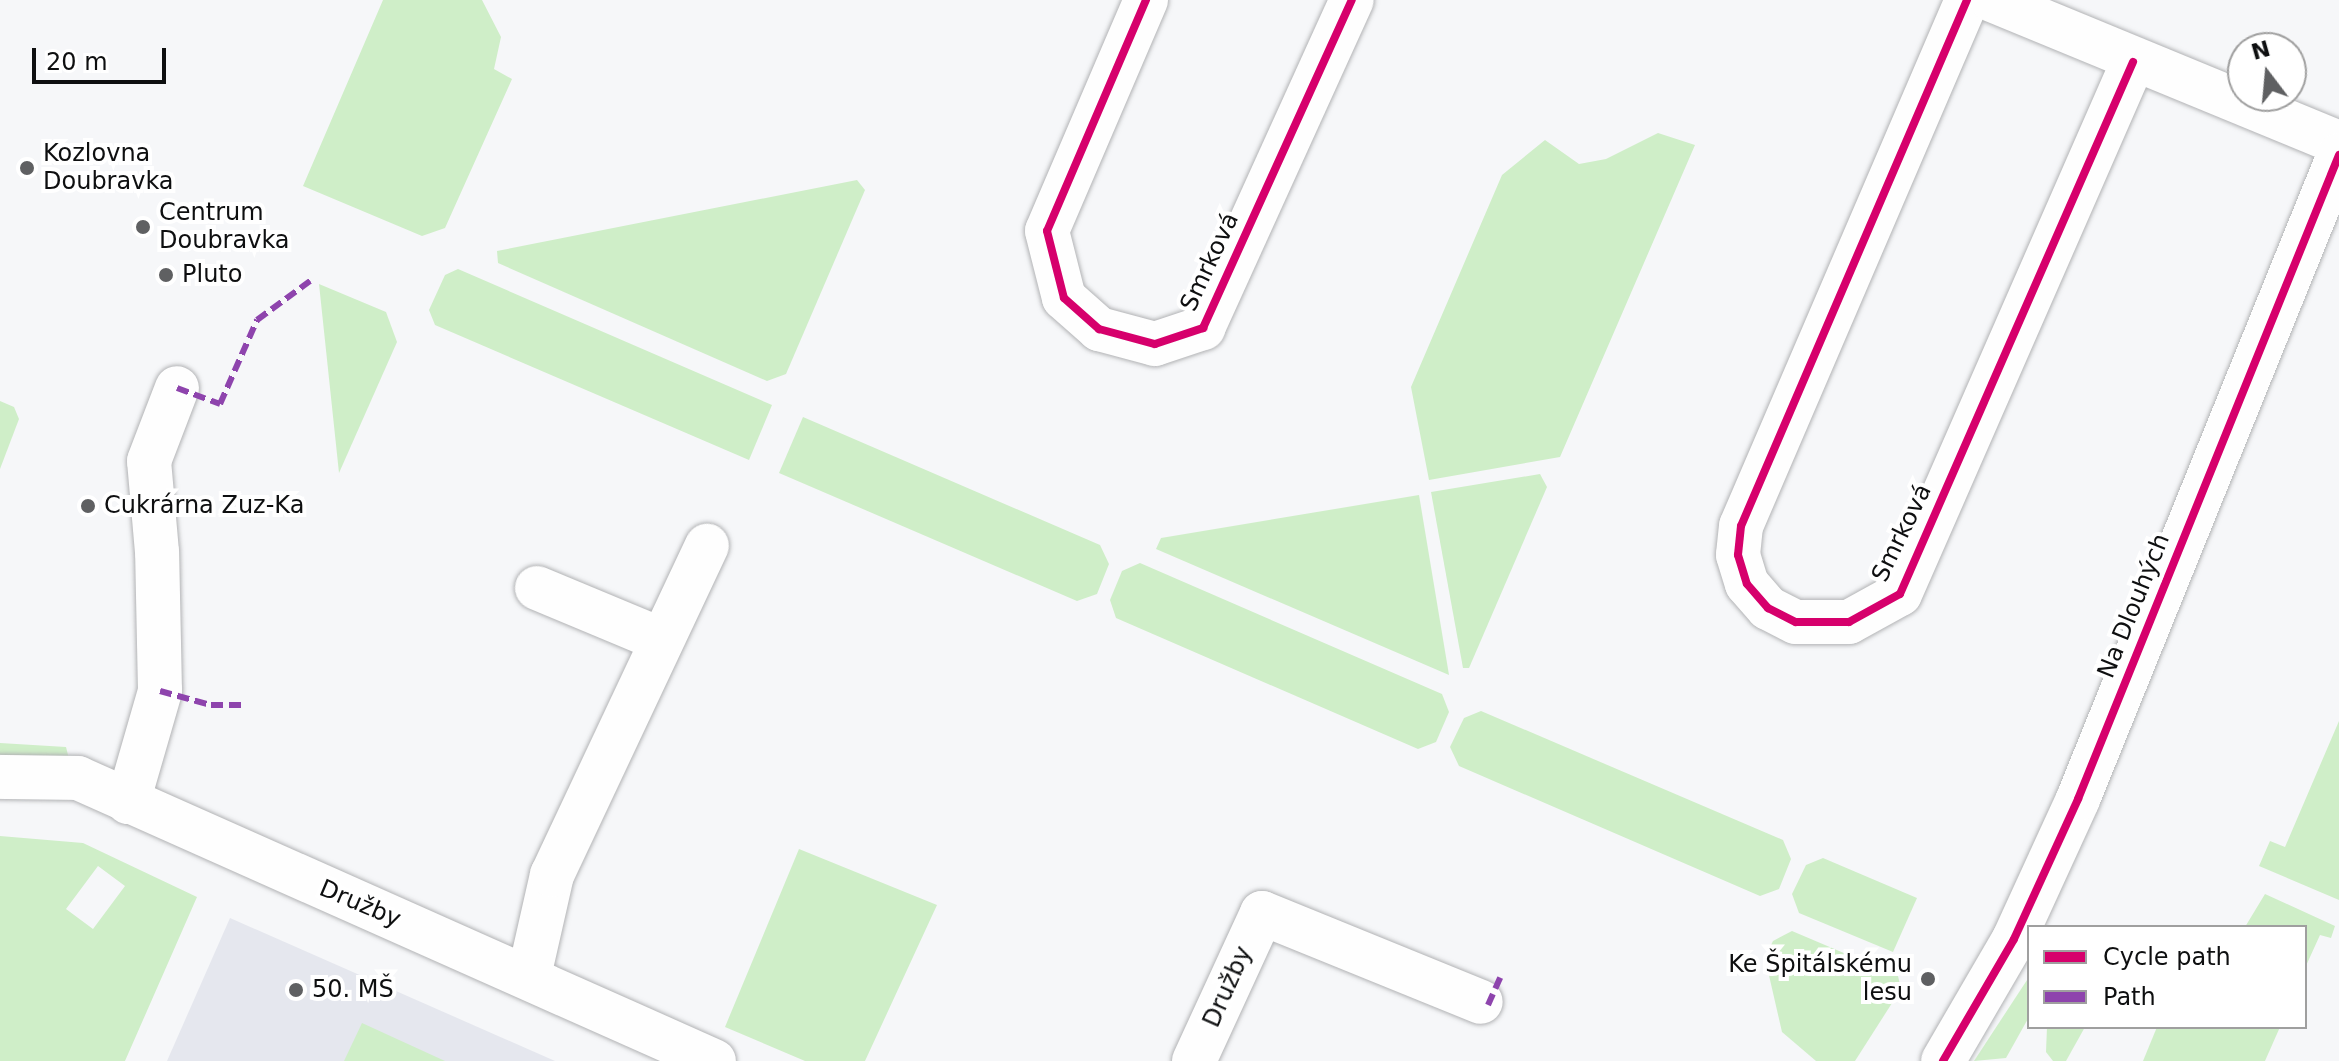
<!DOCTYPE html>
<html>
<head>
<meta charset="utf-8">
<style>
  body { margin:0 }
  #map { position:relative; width:2339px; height:1061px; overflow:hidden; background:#f6f7f9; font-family:"DejaVu Sans",sans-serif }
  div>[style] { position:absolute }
  .built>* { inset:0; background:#e5e7ee }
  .green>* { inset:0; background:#cfeec8 }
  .roads { filter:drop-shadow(0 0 2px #b2b3b5) drop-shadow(0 0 2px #b2b3b5) }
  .minor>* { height:44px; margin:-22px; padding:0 22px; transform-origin:22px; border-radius:22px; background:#fefefe }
  .quiet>* { height:6px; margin-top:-3px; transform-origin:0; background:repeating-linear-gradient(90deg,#8e44ad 0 12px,transparent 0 18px) }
  .cycleway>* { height:8px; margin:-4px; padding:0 4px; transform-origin:4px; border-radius:4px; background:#d6006c }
  .dots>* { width:22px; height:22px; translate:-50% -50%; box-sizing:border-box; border:4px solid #fff; border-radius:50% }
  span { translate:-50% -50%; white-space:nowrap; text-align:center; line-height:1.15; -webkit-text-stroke:8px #fff; paint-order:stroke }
  .poi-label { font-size:24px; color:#0e0f10 }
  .left { translate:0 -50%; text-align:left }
  .right { translate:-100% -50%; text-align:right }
  .street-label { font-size:24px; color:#0e0f10 }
  .legend { position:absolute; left:2027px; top:925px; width:280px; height:104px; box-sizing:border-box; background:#fff; border:2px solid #9f9f9f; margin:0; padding:10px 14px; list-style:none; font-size:24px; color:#0e0f10 }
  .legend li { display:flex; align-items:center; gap:16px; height:40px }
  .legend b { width:40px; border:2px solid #9f9f9f }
  .north { position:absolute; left:2227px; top:32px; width:80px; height:80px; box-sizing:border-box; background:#fff; border:2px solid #9f9f9f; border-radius:50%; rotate:344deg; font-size:22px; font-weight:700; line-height:32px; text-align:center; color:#0e0f10 }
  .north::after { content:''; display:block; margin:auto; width:28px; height:36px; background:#5f6062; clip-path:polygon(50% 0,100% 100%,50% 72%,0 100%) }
  .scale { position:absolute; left:32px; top:48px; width:134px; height:36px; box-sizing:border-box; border:4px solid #0e0f10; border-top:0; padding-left:10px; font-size:24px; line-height:28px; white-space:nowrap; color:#0e0f10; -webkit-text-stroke:6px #fff; paint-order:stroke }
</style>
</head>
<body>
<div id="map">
  <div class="built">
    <i style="clip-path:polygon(230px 918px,555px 1061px,167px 1061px)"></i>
  </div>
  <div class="green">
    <i style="clip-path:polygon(383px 0,482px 0,501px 37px,494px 69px,512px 79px,445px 228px,422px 236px,303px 186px)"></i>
    <i style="clip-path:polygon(1658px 133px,1695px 145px,1560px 457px,1429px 480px,1411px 387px,1502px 175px,1545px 140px,1579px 164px,1606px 159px)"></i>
    <i style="clip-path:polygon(857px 180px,865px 190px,786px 374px,767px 381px,498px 263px,497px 251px)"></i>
    <i style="clip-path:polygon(458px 269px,772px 405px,749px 460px,435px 325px,429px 310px,445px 275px)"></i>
    <i style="clip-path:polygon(319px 284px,386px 312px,397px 342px,339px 473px)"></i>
    <i style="clip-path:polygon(0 401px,14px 407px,19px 419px,0 469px)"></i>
    <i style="clip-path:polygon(803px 417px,1100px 545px,1109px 564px,1097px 594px,1077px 601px,779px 473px)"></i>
    <i style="clip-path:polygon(1540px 474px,1547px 487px,1469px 668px,1463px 668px,1431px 492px)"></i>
    <i style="clip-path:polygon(1419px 495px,1449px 675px,1156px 549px,1161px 538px)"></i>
    <i style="clip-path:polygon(1140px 563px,1442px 694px,1449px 712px,1436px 742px,1418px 749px,1116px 618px,1110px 600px,1122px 571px)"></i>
    <i style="clip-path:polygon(1481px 711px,1783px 840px,1791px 859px,1779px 889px,1760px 896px,1459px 766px,1450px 747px,1464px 718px)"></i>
    <i style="clip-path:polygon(2339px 721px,2339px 900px,2259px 866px,2270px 841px,2285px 847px)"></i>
    <i style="clip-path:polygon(0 743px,66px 747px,70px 763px,0 756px)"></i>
    <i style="clip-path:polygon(evenodd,0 836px,83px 843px,197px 897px,125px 1061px,0 1061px,0 836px,98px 866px,125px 886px,93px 929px,66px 909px,98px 866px)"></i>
    <i style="clip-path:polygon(799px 849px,937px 905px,865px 1061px,805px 1061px,725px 1027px)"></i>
    <i style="clip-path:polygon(1823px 858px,1917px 898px,1893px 952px,1799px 913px,1792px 894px,1806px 865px)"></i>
    <i style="clip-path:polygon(2265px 894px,2335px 926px,2331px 938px,2320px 935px,2305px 968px,2305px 927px,2245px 927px)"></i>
    <i style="clip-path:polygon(1792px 931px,1898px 976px,1901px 989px,1855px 1061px,1816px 1061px,1782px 1032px,1765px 958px,1773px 941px)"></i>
    <i style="clip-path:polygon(2029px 977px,2029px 1017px,2006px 1058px,1974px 1061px)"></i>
    <i style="clip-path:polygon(362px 1023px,445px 1061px,344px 1061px)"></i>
    <i style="clip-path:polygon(2047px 1027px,2085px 1027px,2066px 1061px,2053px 1061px,2046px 1052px)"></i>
    <i style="clip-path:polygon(2157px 1027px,2280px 1027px,2265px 1061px,2143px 1061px)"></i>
  </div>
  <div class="roads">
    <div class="minor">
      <i style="left:1146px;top:0;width:251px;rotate:113.2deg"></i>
      <i style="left:1047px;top:231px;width:69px;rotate:75.8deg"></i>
      <i style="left:1064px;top:298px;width:47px;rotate:41.5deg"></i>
      <i style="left:1099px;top:329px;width:58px;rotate:15deg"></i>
      <i style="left:1155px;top:344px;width:51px;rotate:-18.4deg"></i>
      <i style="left:1203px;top:328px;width:360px;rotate:-65.6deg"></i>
      <i style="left:1967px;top:0;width:572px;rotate:113.25deg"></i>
      <i style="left:1741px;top:526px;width:29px;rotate:96deg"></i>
      <i style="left:1738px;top:555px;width:30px;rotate:73deg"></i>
      <i style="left:1747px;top:584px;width:32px;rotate:49deg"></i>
      <i style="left:1768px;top:608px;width:31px;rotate:27deg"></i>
      <i style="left:1796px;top:622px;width:53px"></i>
      <i style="left:1849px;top:622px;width:58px;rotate:-28.8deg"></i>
      <i style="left:1900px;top:594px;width:581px;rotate:-66.35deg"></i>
      <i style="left:1992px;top:0;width:375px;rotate:22.4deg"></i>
      <i style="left:537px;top:588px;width:135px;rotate:22.6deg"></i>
      <i style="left:0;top:777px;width:78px;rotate:0.7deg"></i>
      <i style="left:78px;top:778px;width:696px;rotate:23.99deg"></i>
      <i style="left:128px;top:802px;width:116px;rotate:-73.9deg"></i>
      <i style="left:160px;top:691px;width:139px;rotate:-91.2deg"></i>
      <i style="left:157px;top:552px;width:91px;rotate:-95deg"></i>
      <i style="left:149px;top:461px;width:78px;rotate:-69deg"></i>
      <i style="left:529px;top:976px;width:104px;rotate:-77.2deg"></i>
      <i style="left:552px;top:875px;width:364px;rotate:-64.8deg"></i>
      <i style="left:1194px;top:1061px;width:163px;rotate:-65.3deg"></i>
      <i style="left:1262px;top:913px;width:236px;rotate:22.1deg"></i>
      <i style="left:1943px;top:1061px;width:141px;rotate:-59.8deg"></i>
      <i style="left:2014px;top:939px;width:154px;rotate:-65.4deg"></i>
      <i style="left:2078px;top:799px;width:695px;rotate:-67.94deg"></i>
    </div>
  </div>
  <div class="quiet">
    <i style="left:177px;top:388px;width:46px;rotate:20.4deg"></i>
    <i style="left:220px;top:404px;width:92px;rotate:-66.2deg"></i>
    <i style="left:257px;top:320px;width:66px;rotate:-36.3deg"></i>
    <i style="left:160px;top:691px;width:53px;rotate:15.4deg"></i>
    <i style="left:211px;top:705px;width:35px"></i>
    <i style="left:1488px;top:1005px;width:35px;rotate:-66deg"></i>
  </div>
  <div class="cycleway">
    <i style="left:1146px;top:0;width:251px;rotate:113.2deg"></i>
    <i style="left:1047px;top:231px;width:69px;rotate:75.8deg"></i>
    <i style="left:1064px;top:298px;width:47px;rotate:41.5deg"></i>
    <i style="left:1099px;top:329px;width:58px;rotate:15deg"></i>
    <i style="left:1155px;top:344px;width:51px;rotate:-18.4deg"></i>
    <i style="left:1203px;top:328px;width:360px;rotate:-65.6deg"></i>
    <i style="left:1967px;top:0;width:572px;rotate:113.25deg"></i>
    <i style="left:1741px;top:526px;width:29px;rotate:96deg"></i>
    <i style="left:1738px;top:555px;width:30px;rotate:73deg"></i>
    <i style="left:1747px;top:584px;width:32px;rotate:49deg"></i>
    <i style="left:1768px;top:608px;width:31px;rotate:27deg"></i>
    <i style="left:1796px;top:622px;width:53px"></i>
    <i style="left:1849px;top:622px;width:58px;rotate:-28.8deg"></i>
    <i style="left:1900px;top:594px;width:581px;rotate:-66.35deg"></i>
    <i style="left:1943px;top:1061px;width:141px;rotate:-59.8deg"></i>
    <i style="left:2014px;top:939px;width:154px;rotate:-65.4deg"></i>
    <i style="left:2078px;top:799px;width:695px;rotate:-67.94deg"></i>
  </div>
  <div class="dots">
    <i style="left:27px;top:168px;background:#5f6062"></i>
    <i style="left:143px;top:227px;background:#5f6062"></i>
    <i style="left:166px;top:275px;background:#5f6062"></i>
    <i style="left:88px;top:506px;background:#5f6062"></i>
    <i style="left:1928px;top:979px;background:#5f6062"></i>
    <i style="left:296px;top:990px;background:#5f6062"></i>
  </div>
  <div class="poi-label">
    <span class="left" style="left:43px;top:168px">Kozlovna<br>Doubravka</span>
    <span class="left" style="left:159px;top:227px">Centrum<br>Doubravka</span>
    <span class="left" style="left:182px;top:275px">Pluto</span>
    <span class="left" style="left:104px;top:506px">Cukrárna Zuz-Ka</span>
    <span class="right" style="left:1912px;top:979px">Ke Špitálskému<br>lesu</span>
    <span class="left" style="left:312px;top:990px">50. MŠ</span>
  </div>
  <div class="street-label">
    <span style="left:1210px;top:262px;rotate:-65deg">Smrková</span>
    <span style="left:1902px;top:533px;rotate:-64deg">Smrková</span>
    <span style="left:2134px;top:606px;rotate:-68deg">Na Dlouhých</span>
    <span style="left:360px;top:904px;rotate:23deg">Družby</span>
    <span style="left:1228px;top:987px;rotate:-66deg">Družby</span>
  </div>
  <ul class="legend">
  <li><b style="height:10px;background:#d6006c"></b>Cycle path</li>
  <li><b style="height:10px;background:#8e44ad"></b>Path</li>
  </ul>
  <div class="north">N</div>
  <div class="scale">20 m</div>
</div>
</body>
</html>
